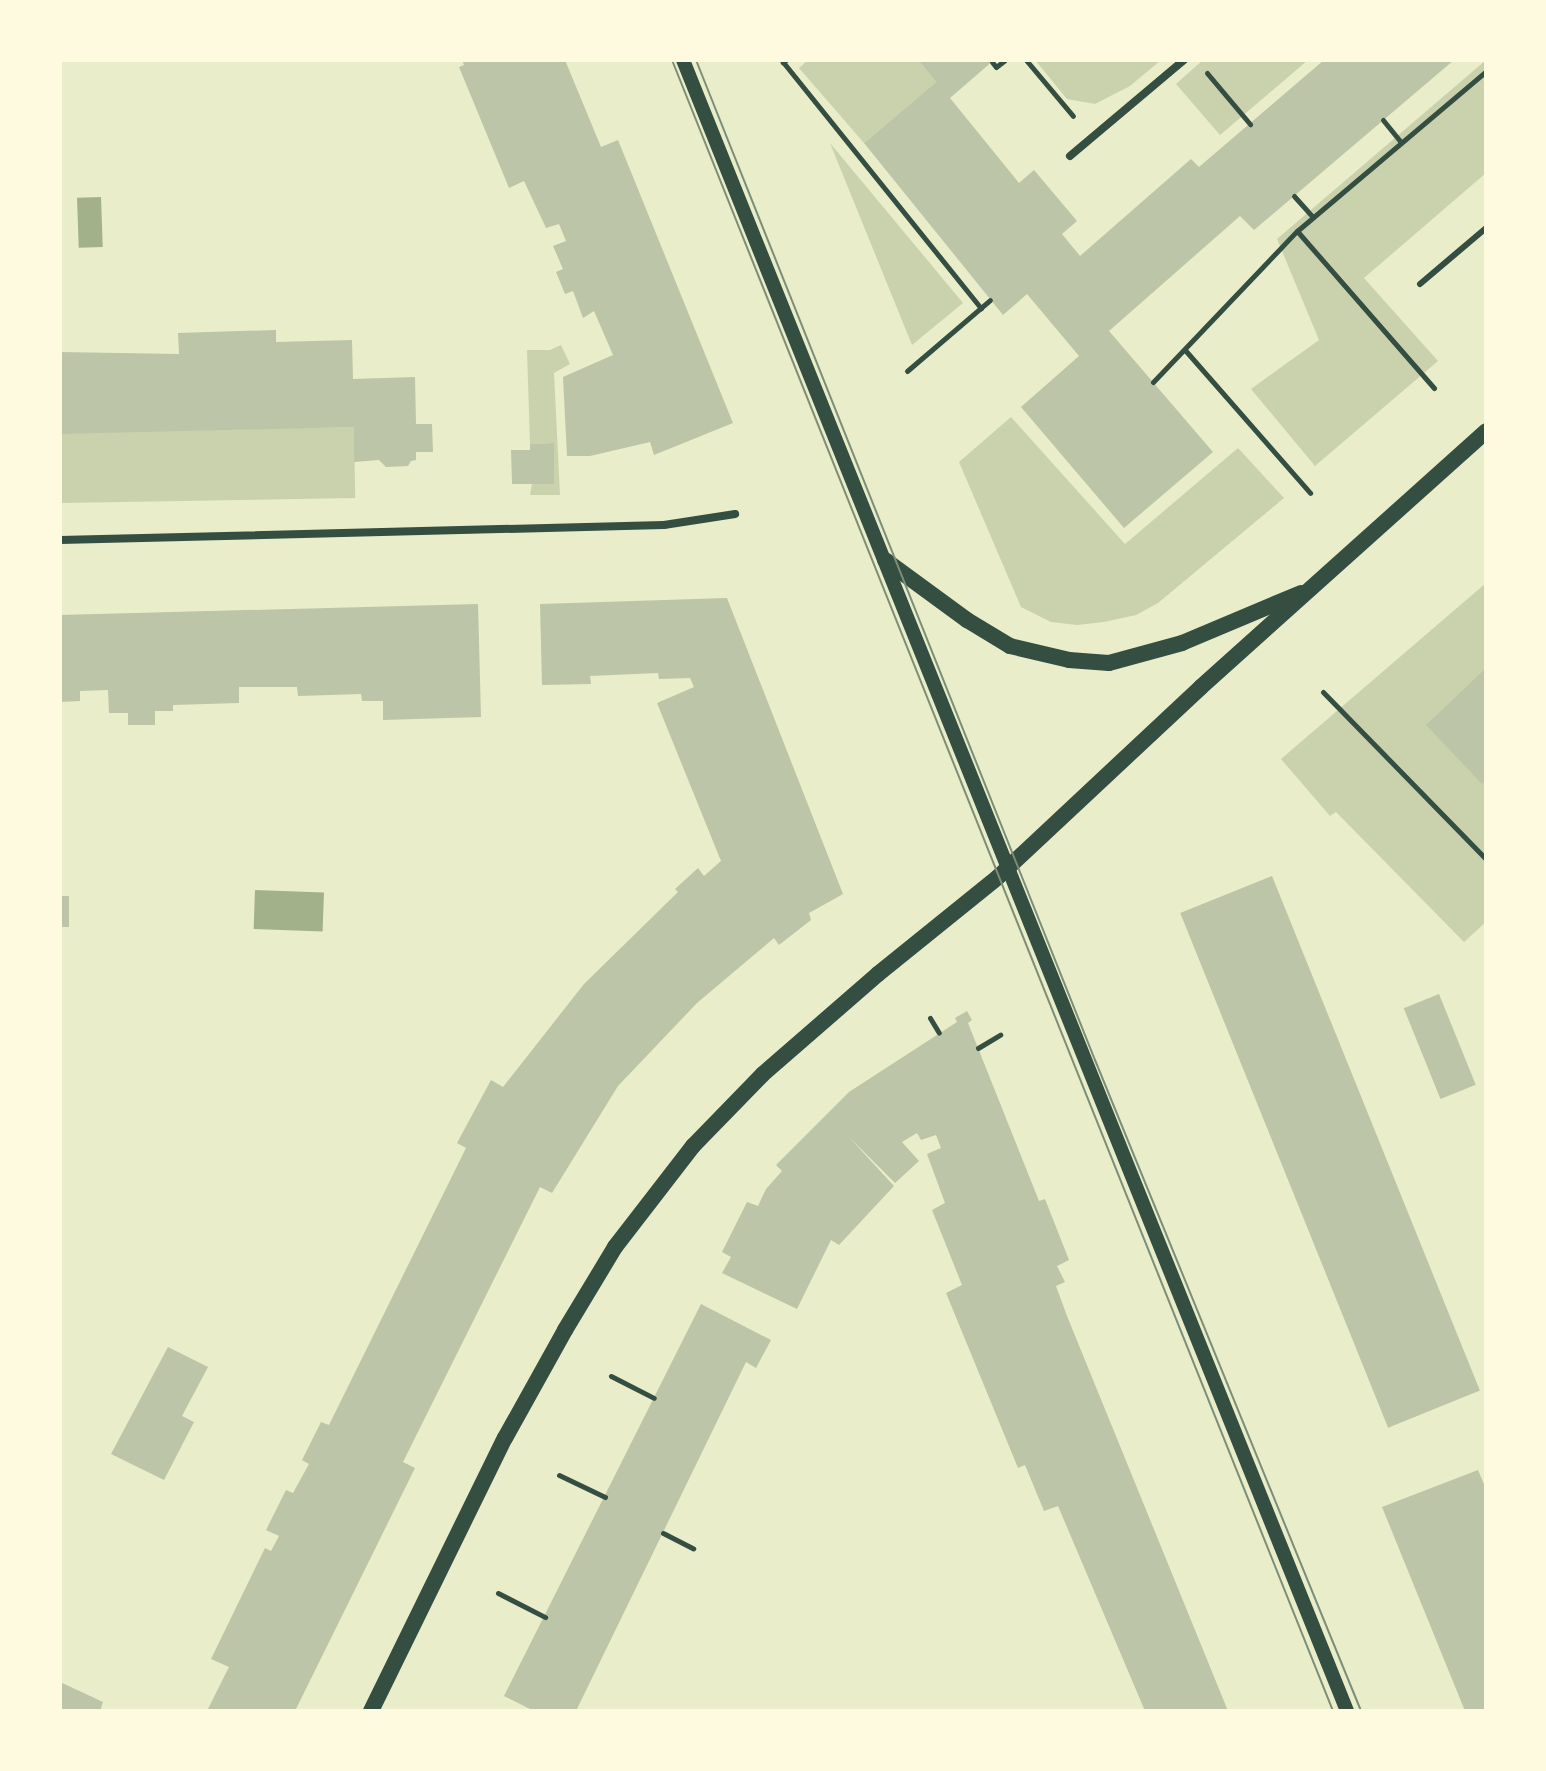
<!DOCTYPE html>
<html>
<head>
<meta charset="utf-8">
<style>
  body { margin:0 }
  #map { position:relative; width:1546px; height:1771px; overflow:hidden; background:#e9edc9; font-family:Overpass,sans-serif }
  div>[style] { position:absolute }
  .green>* { inset:0; background:#cad2ad; transform-origin:0 0 }
  .water>* { inset:0; background:#a3b18a; transform-origin:0 0 }
  .building>* { inset:0; background:#bcc5a7; transform-origin:0 0 }
  .path>* { height:5px; margin:-2.5px; padding:0 2.5px; transform-origin:2.5px; border-radius:2.5px; background:#344e41 }
  .service>* { height:6px; margin:-3px; padding:0 3px; transform-origin:3px; border-radius:3px; background:#344e41 }
  .minor>* { height:8px; margin:-4px; padding:0 4px; transform-origin:4px; border-radius:4px; background:#344e41 }
  .tertiary>* { height:14px; margin:-7px; padding:0 7px; transform-origin:7px; border-radius:7px; background:#344e41 }
  .secondary>* { height:16px; margin:-8px; padding:0 8px; transform-origin:8px; border-radius:8px; background:#344e41 }
  .tram>* { height:2px; margin:-1px; padding:0 1px; transform-origin:1px; border-radius:1px; background:#7c8e77 }
  span { translate:-50% -50%; white-space:nowrap; text-align:center; line-height:1.15; -webkit-text-stroke:6px #fefae0; paint-order:stroke }
  .frame { position:absolute; inset:0; border:62px solid #fefae0; pointer-events:none }
</style>
</head>
<body>
<div id="map">
  <div class="green">
    <i style="clip-path:polygon(808px 60px,918px 60px,936px 82px,864px 143px,799px 68px)"></i>
    <i style="clip-path:polygon(1035px 60px,1161px 60px,1130px 86px,1095px 104px,1067px 99px)"></i>
    <i style="clip-path:polygon(1203px 60px,1308px 60px,1220px 135px,1176px 84px)"></i>
    <i style="clip-path:polygon(1486px 60px,1486px 173px,1364px 278px,1438px 361px,1315px 466px,1251px 389px,1319px 340px,1277px 239px)"></i>
    <i style="clip-path:polygon(830px 143px,963px 303px,912px 345px)"></i>
    <i style="clip-path:polygon(561px 345px,570px 364px,554px 373px,560px 495px,530px 495px,532px 484px,554px 483px,554px 443px,530px 444px,527px 350px,550px 350px)"></i>
    <i style="clip-path:polygon(1011px 417px,1125px 544px,1238px 448px,1284px 498px,1158px 603px,1136px 615px,1104px 622px,1077px 625px,1051px 622px,1021px 607px,959px 462px)"></i>
    <i style="left:354px;top:427px;width:71px;height:294px;rotate:89deg"></i>
    <i style="clip-path:polygon(1486px 583px,1486px 922px,1464px 942px,1336px 812px,1330px 816px,1281px 759px)"></i>
  </div>
  <div class="water">
    <i style="left:101px;top:197px;width:50px;height:24px;rotate:88deg"></i>
    <i style="left:255px;top:890px;width:69px;height:39px;rotate:2deg"></i>
  </div>
  <div class="building">
    <i style="clip-path:polygon(462px 60px,565px 60px,601px 147px,618px 140px,733px 423px,654px 455px,650px 442px,590px 456px,567px 456px,563px 377px,613px 355px,594px 311px,583px 318px,573px 291px,565px 294px,556px 272px,563px 269px,553px 246px,566px 241px,559px 224px,546px 228px,524px 181px,509px 188px,459px 67px,464px 65px)"></i>
    <i style="clip-path:polygon(918px 60px,994px 60px,950px 98px,1019px 183px,1034px 170px,1077px 221px,1062px 234px,1080px 256px,1191px 159px,1199px 167px,1324px 60px,1454px 60px,1254px 230px,1240px 216px,1109px 331px,1213px 452px,1124px 528px,1021px 407px,1079px 356px,1027px 294px,1003px 315px,864px 143px,936px 82px)"></i>
    <i style="clip-path:polygon(276px 330px,276px 342px,352px 340px,353px 379px,415px 377px,416px 424px,432px 424px,433px 452px,416px 452px,416px 460px,411px 461px,408px 466px,386px 467px,379px 460px,354px 462px,354px 427px,60px 434px,60px 352px,179px 354px,178px 333px)"></i>
    <i style="clip-path:polygon(554px 443px,554px 484px,512px 484px,511px 450px,530px 450px,530px 444px)"></i>
    <i style="clip-path:polygon(727px 598px,843px 894px,809px 913px,811px 920px,779px 945px,774px 938px,697px 1003px,618px 1086px,552px 1193px,540px 1187px,403px 1462px,415px 1468px,295px 1711px,207px 1711px,229px 1667px,211px 1659px,265px 1548px,271px 1551px,279px 1536px,266px 1530px,286px 1490px,293px 1493px,309px 1464px,302px 1460px,321px 1422px,329px 1425px,466px 1148px,457px 1143px,491px 1080px,503px 1087px,584px 984px,678px 892px,675px 889px,698px 868px,704px 876px,721px 861px,657px 703px,694px 687px,690px 678px,659px 679px,658px 673px,590px 676px,591px 684px,542px 685px,540px 604px)"></i>
    <i style="clip-path:polygon(478px 604px,481px 717px,383px 720px,383px 701px,362px 701px,361px 694px,298px 696px,297px 687px,239px 687px,239px 703px,173px 705px,173px 711px,155px 711px,155px 725px,128px 725px,128px 713px,109px 713px,108px 690px,80px 691px,80px 701px,60px 702px,60px 615px)"></i>
    <i style="clip-path:polygon(1486px 668px,1486px 780px,1482px 784px,1426px 725px)"></i>
    <i style="left:1272px;top:876px;width:555px;height:99px;rotate:68deg"></i>
    <i style="left:60px;top:896px;width:9px;height:31px"></i>
    <i style="left:1439px;top:994px;width:98px;height:38px;rotate:68deg"></i>
    <i style="clip-path:polygon(967px 1011px,972px 1020px,968px 1023px,1039px 1201px,1045px 1199px,1069px 1260px,1057px 1266px,1065px 1282px,1056px 1286px,1067px 1316px,1228px 1711px,1145px 1711px,1058px 1506px,1044px 1511px,1025px 1465px,1018px 1468px,946px 1293px,962px 1285px,932px 1210px,945px 1203px,927px 1154px,941px 1148px,936px 1135px,921px 1140px,917px 1133px,902px 1142px,919px 1161px,895px 1183px,848px 1136px,894px 1186px,839px 1245px,831px 1240px,797px 1309px,722px 1273px,731px 1257px,722px 1252px,747px 1202px,758px 1206px,766px 1189px,782px 1171px,776px 1165px,849px 1092px,957px 1022px,955px 1018px)"></i>
    <i style="clip-path:polygon(701px 1304px,771px 1340px,756px 1368px,746px 1362px,576px 1711px,534px 1711px,504px 1696px)"></i>
    <i style="clip-path:polygon(168px 1347px,208px 1367px,182px 1416px,194px 1422px,164px 1480px,111px 1454px)"></i>
    <i style="clip-path:polygon(1478px 1470px,1486px 1489px,1486px 1711px,1465px 1711px,1382px 1507px)"></i>
    <i style="clip-path:polygon(60px 1682px,103px 1702px,100px 1711px,60px 1711px)"></i>
  </div>
  <div class="path">
    <i style="left:786px;top:60px;width:4px;rotate:146deg"></i>
    <i style="left:783px;top:62px;width:316px;rotate:51.2deg"></i>
    <i style="left:1026px;top:60px;width:73px;rotate:50deg"></i>
    <i style="left:992px;top:62px;width:6px;rotate:51deg"></i>
    <i style="left:996px;top:67px;width:11px;rotate:-38deg"></i>
    <i style="left:1207px;top:73px;width:67px;rotate:49.9deg"></i>
    <i style="left:1383px;top:120px;width:28px;rotate:51deg"></i>
    <i style="left:1294px;top:196px;width:28px;rotate:48deg"></i>
    <i style="left:1185px;top:350px;width:190px;rotate:48.8deg"></i>
    <i style="left:907px;top:371px;width:109px;rotate:-40.5deg"></i>
    <i style="left:1153px;top:382px;width:209px;rotate:-46.4deg"></i>
    <i style="left:1434px;top:388px;width:208px;rotate:-131.1deg"></i>
    <i style="left:1297px;top:231px;width:248px;rotate:-40.2deg"></i>
    <i style="left:1323px;top:692px;width:233px;rotate:45.7deg"></i>
    <i style="left:930px;top:1018px;width:17px;rotate:59deg"></i>
    <i style="left:978px;top:1048px;width:26px;rotate:-31deg"></i>
    <i style="left:611px;top:1376px;width:48px;rotate:27.1deg"></i>
    <i style="left:559px;top:1475px;width:51px;rotate:25.6deg"></i>
    <i style="left:663px;top:1533px;width:34px;rotate:27deg"></i>
    <i style="left:498px;top:1593px;width:53px;rotate:27.1deg"></i>
  </div>
  <div class="service">
    <i style="left:1420px;top:284px;width:87px;rotate:-40.3deg"></i>
  </div>
  <div class="minor">
    <i style="left:1070px;top:156px;width:149px;rotate:-40.1deg"></i>
    <i style="left:60px;top:540px;width:604px;rotate:-1.42deg"></i>
    <i style="left:664px;top:525px;width:72px;rotate:-8.8deg"></i>
  </div>
  <div class="tertiary">
    <i style="left:683px;top:60px;width:1780px;rotate:68.09deg"></i>
  </div>
  <div class="secondary">
    <i style="left:885px;top:560px;width:102px;rotate:36.2deg"></i>
    <i style="left:967px;top:620px;width:50px;rotate:31.2deg"></i>
    <i style="left:1010px;top:646px;width:61px;rotate:13.3deg"></i>
    <i style="left:1069px;top:660px;width:40px;rotate:4.3deg"></i>
    <i style="left:1109px;top:663px;width:76px;rotate:-15.3deg"></i>
    <i style="left:1182px;top:643px;width:129px;rotate:-22.8deg"></i>
    <i style="left:371px;top:1711px;width:304px;rotate:-63.9deg"></i>
    <i style="left:505px;top:1438px;width:124px;rotate:-60.9deg"></i>
    <i style="left:565px;top:1330px;width:97px;rotate:-58.9deg"></i>
    <i style="left:615px;top:1247px;width:128px;rotate:-52.3deg"></i>
    <i style="left:693px;top:1146px;width:100px;rotate:-45.8deg"></i>
    <i style="left:763px;top:1074px;width:152px;rotate:-41deg"></i>
    <i style="left:878px;top:974px;width:154px;rotate:-38.9deg"></i>
    <i style="left:998px;top:877px;width:278px;rotate:-43.1deg"></i>
    <i style="left:1201px;top:687px;width:383px;rotate:-41.9deg"></i>
  </div>
  <div class="tram">
    <i style="left:672px;top:60px;width:1778px;rotate:68.18deg"></i>
    <i style="left:696px;top:60px;width:1077px;rotate:68.25deg"></i>
    <i style="left:1095px;top:1060px;width:703px;rotate:67.77deg"></i>
  </div>
  <div class="frame"></div>
</div>
</body>
</html>
